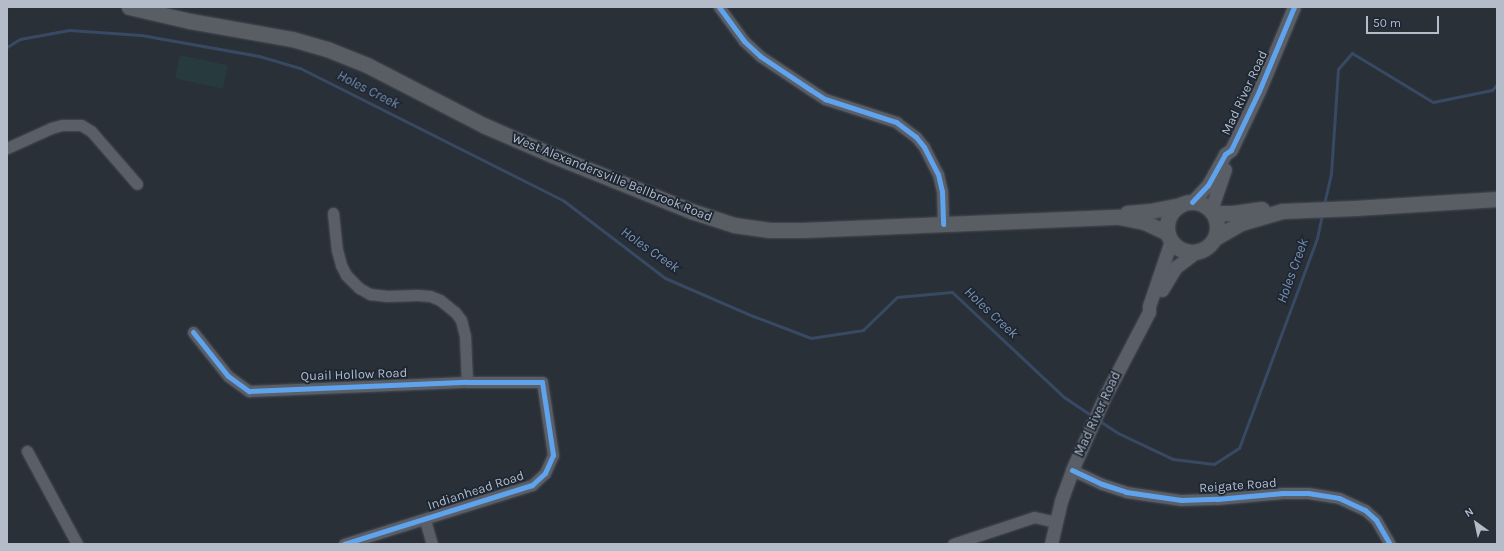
<!DOCTYPE html>
<html>
<head>
<meta charset="utf-8">
<style>
  body { margin:0 }
  #map { position:relative; width:1504px; height:551px; overflow:hidden; background:#2a3038; font-family:Karla,sans-serif }
  div>[style] { position:absolute }
  .green>* { inset:0; background:#273a3e; transform-origin:0 0 }
  .stream>* { height:3px; margin:-1.5px; padding:0 1.5px; transform-origin:1.5px; border-radius:1.5px; background:#384963 }
  .roads { filter:drop-shadow(0 0 1px #484c53) drop-shadow(0 0 1px #484c53) }
  .minor>* { height:11px; margin:-5.5px; padding:0 5.5px; transform-origin:5.5px; border-radius:5.5px; background:#5a5e66 }
  .tertiary>* { height:13px; margin:-6.5px; padding:0 6.5px; transform-origin:6.5px; border-radius:6.5px; background:#5a5e66 }
  .secondary>* { height:15px; margin:-7.5px; padding:0 7.5px; transform-origin:7.5px; border-radius:7.5px; background:#595d64 }
  .secondary>.ring { margin:-7.5px; padding:0; box-sizing:content-box; background:none; border:15px solid #595d64; border-radius:50% }
  .cycleway>* { height:5px; margin:-2.5px; padding:0 2.5px; transform-origin:2.5px; border-radius:2.5px; background:#60a3ed }
  span { translate:-50% -50%; white-space:nowrap; text-align:center; line-height:1.15; -webkit-text-stroke:3.5px #1d2633; paint-order:stroke }
  .street-label { font-size:13px; color:#b4bcc9 }
  .water-label { font-size:14px; color:#7c92b1; font-style:italic }
  .frame { position:absolute; inset:0; border:8px solid #b4bcc9; pointer-events:none }
  .north { position:absolute; left:1456px; top:503px; width:40px; height:40px; -webkit-text-stroke:3px #1d2633; paint-order:stroke; rotate:327deg; font-size:11px; font-weight:700; line-height:16px; text-align:center; color:#b4bcc9 }
  .north::after { content:''; display:block; margin:auto; width:14px; height:18px; background:#b4bcc9; clip-path:polygon(50% 0,100% 100%,50% 72%,0 100%) }
  .scale { position:absolute; left:1366px; top:16px; width:73px; height:18px; box-sizing:border-box; border:2px solid #b4bcc9; border-top:0; padding-left:5px; font-size:12px; line-height:14px; white-space:nowrap; color:#b4bcc9; -webkit-text-stroke:3px #1d2633; paint-order:stroke }
</style>
</head>
<body>
<div id="map">
  <div class="green">
    <i style="left:180px;top:55px;width:49px;height:24px;rotate:12deg"></i>
  </div>
  <div class="stream">
    <i style="left:7px;top:47px;width:15px;rotate:-32deg"></i>
    <i style="left:20px;top:39px;width:50px;rotate:-10.4deg"></i>
    <i style="left:69px;top:30px;width:72px;rotate:4deg"></i>
    <i style="left:141px;top:35px;width:120px;rotate:10.1deg"></i>
    <i style="left:259px;top:56px;width:43px;rotate:16.3deg"></i>
    <i style="left:300px;top:68px;width:296px;rotate:26.7deg"></i>
    <i style="left:564px;top:201px;width:127px;rotate:37.3deg"></i>
    <i style="left:665px;top:278px;width:96px;rotate:23.4deg"></i>
    <i style="left:753px;top:316px;width:62px;rotate:20.8deg"></i>
    <i style="left:811px;top:338px;width:53px;rotate:-8.7deg"></i>
    <i style="left:863px;top:330px;width:47px;rotate:-44.1deg"></i>
    <i style="left:897px;top:297px;width:55px;rotate:-5.2deg"></i>
    <i style="left:952px;top:292px;width:154px;rotate:43.2deg"></i>
    <i style="left:1064px;top:397px;width:34px;rotate:34deg"></i>
    <i style="left:1324px;top:204px;width:31px;rotate:-77deg"></i>
    <i style="left:1331px;top:174px;width:105px;rotate:-86.2deg"></i>
    <i style="left:1338px;top:69px;width:21px;rotate:-49deg"></i>
    <i style="left:1352px;top:53px;width:95px;rotate:31.2deg"></i>
    <i style="left:1433px;top:102px;width:60px;rotate:-11.5deg"></i>
    <i style="left:1492px;top:90px;width:8px;rotate:-50deg"></i>
    <i style="left:1098px;top:420px;width:24px;rotate:33deg"></i>
    <i style="left:1118px;top:433px;width:61px;rotate:25.3deg"></i>
    <i style="left:1173px;top:459px;width:41px;rotate:7deg"></i>
    <i style="left:1214px;top:464px;width:30px;rotate:-33deg"></i>
    <i style="left:1239px;top:448px;width:224px;rotate:-69.6deg"></i>
    <i style="left:1317px;top:238px;width:25px;rotate:-78deg"></i>
  </div>
  <div class="roads">
    <div class="minor">
      <i style="left:719px;top:7px;width:42px;rotate:53.7deg"></i>
      <i style="left:744px;top:41px;width:22px;rotate:43deg"></i>
      <i style="left:760px;top:56px;width:61px;rotate:33.7deg"></i>
      <i style="left:811px;top:90px;width:17px;rotate:33deg"></i>
      <i style="left:825px;top:99px;width:75px;rotate:17.9deg"></i>
      <i style="left:896px;top:122px;width:25px;rotate:37deg"></i>
      <i style="left:916px;top:137px;width:13px;rotate:51deg"></i>
      <i style="left:924px;top:147px;width:30px;rotate:63deg"></i>
      <i style="left:938px;top:174px;width:17px;rotate:77deg"></i>
      <i style="left:942px;top:191px;width:33px;rotate:88deg"></i>
      <i style="left:7px;top:148px;width:48px;rotate:-24.4deg"></i>
      <i style="left:51px;top:128px;width:11px;rotate:-15deg"></i>
      <i style="left:62px;top:125px;width:19px"></i>
      <i style="left:81px;top:125px;width:12px;rotate:31deg"></i>
      <i style="left:91px;top:131px;width:70px;rotate:49deg"></i>
      <i style="left:333px;top:213px;width:37px;rotate:84deg"></i>
      <i style="left:337px;top:250px;width:16px;rotate:75deg"></i>
      <i style="left:341px;top:265px;width:11px;rotate:63deg"></i>
      <i style="left:346px;top:275px;width:18px;rotate:45deg"></i>
      <i style="left:359px;top:288px;width:13px;rotate:29deg"></i>
      <i style="left:370px;top:294px;width:17px;rotate:7deg"></i>
      <i style="left:387px;top:296px;width:30px;rotate:-2deg"></i>
      <i style="left:417px;top:295px;width:13px;rotate:4deg"></i>
      <i style="left:430px;top:296px;width:11px;rotate:22deg"></i>
      <i style="left:440px;top:300px;width:19px;rotate:39deg"></i>
      <i style="left:455px;top:312px;width:10px;rotate:53deg"></i>
      <i style="left:461px;top:320px;width:16px;rotate:76deg"></i>
      <i style="left:465px;top:336px;width:46px;rotate:87.5deg"></i>
      <i style="left:193px;top:332px;width:56px;rotate:51.5deg"></i>
      <i style="left:228px;top:376px;width:26px;rotate:36deg"></i>
      <i style="left:249px;top:391px;width:218px;rotate:-2.4deg"></i>
      <i style="left:467px;top:382px;width:75px"></i>
      <i style="left:542px;top:382px;width:74px;rotate:81.4deg"></i>
      <i style="left:553px;top:455px;width:20px;rotate:114deg"></i>
      <i style="left:545px;top:473px;width:18px;rotate:137deg"></i>
      <i style="left:532px;top:485px;width:197px;rotate:162.6deg"></i>
      <i style="left:27px;top:451px;width:106px;rotate:61.7deg"></i>
      <i style="left:1072px;top:470px;width:33px;rotate:25deg"></i>
      <i style="left:1102px;top:484px;width:25px;rotate:18deg"></i>
      <i style="left:1126px;top:492px;width:56px;rotate:8.3deg"></i>
      <i style="left:1181px;top:500px;width:36px;rotate:-2deg"></i>
      <i style="left:1217px;top:499px;width:66px;rotate:-5.2deg"></i>
      <i style="left:1283px;top:493px;width:25px"></i>
      <i style="left:1308px;top:493px;width:31px;rotate:9deg"></i>
      <i style="left:1339px;top:498px;width:29px;rotate:25deg"></i>
      <i style="left:1365px;top:510px;width:15px;rotate:42deg"></i>
      <i style="left:1376px;top:520px;width:28px;rotate:60deg"></i>
      <i style="left:425px;top:520px;width:25px;rotate:74deg"></i>
      <i style="left:953px;top:544px;width:85px;rotate:-18.4deg"></i>
      <i style="left:1034px;top:517px;width:22px;rotate:13deg"></i>
    </div>
    <div class="tertiary">
      <i style="left:1192px;top:202px;width:23px;rotate:-47deg"></i>
      <i style="left:1208px;top:185px;width:35px;rotate:-61deg"></i>
      <i style="left:1225px;top:154px;width:7px;rotate:-34deg"></i>
      <i style="left:1231px;top:150px;width:65px;rotate:-64.6deg"></i>
      <i style="left:1259px;top:91px;width:91px;rotate:-67.4deg"></i>
      <i style="left:1211px;top:210px;width:43px;rotate:-71.1deg"></i>
      <i style="left:1162px;top:290px;width:27px;rotate:-59deg"></i>
      <i style="left:1176px;top:267px;width:26px;rotate:-37deg"></i>
      <i style="left:1051px;top:544px;width:44px;rotate:-76.9deg"></i>
      <i style="left:1061px;top:501px;width:33px;rotate:-70deg"></i>
      <i style="left:1072px;top:470px;width:79px;rotate:-66deg"></i>
      <i style="left:1104px;top:398px;width:97px;rotate:-62.4deg"></i>
      <i style="left:1149px;top:312px;width:6px;rotate:-90deg"></i>
      <i style="left:1149px;top:306px;width:69px;rotate:-71.3deg"></i>
    </div>
    <div class="secondary">
      <i style="left:129px;top:7px;width:63px;rotate:12.9deg"></i>
      <i style="left:190px;top:21px;width:104px;rotate:10deg"></i>
      <i style="left:292px;top:39px;width:36px;rotate:16deg"></i>
      <i style="left:327px;top:49px;width:43px;rotate:21.8deg"></i>
      <i style="left:367px;top:65px;width:131px;rotate:27.3deg"></i>
      <i style="left:483px;top:125px;width:75px;rotate:23.5deg"></i>
      <i style="left:552px;top:155px;width:150px;rotate:21.9deg"></i>
      <i style="left:691px;top:211px;width:45px;rotate:18deg"></i>
      <i style="left:734px;top:225px;width:36px;rotate:8deg"></i>
      <i style="left:770px;top:230px;width:33px"></i>
      <i style="left:803px;top:230px;width:316px;rotate:-2.4deg"></i>
      <i style="left:1119px;top:217px;width:25px;rotate:11deg"></i>
      <i style="left:1144px;top:222px;width:26px;rotate:25deg"></i>
      <i class="ring" style="left:1167px;top:202px;width:35px;height:35px"></i>
      <i style="left:1127px;top:213px;width:23px;rotate:-5deg"></i>
      <i style="left:1150px;top:211px;width:31px;rotate:-11deg"></i>
      <i style="left:1213px;top:213px;width:20px"></i>
      <i style="left:1233px;top:213px;width:29px;rotate:-8deg"></i>
      <i style="left:1215px;top:238px;width:30px;rotate:-30deg"></i>
      <i style="left:1241px;top:223px;width:43px;rotate:-16.3deg"></i>
      <i style="left:1282px;top:211px;width:73px;rotate:-2.4deg"></i>
      <i style="left:1355px;top:208px;width:142px;rotate:-3.6deg"></i>
    </div>
  </div>
  <div class="cycleway">
    <i style="left:719px;top:7px;width:42px;rotate:53.7deg"></i>
    <i style="left:744px;top:41px;width:22px;rotate:43deg"></i>
    <i style="left:760px;top:56px;width:61px;rotate:33.7deg"></i>
    <i style="left:811px;top:90px;width:17px;rotate:33deg"></i>
    <i style="left:825px;top:99px;width:75px;rotate:17.9deg"></i>
    <i style="left:896px;top:122px;width:25px;rotate:37deg"></i>
    <i style="left:916px;top:137px;width:13px;rotate:51deg"></i>
    <i style="left:924px;top:147px;width:30px;rotate:63deg"></i>
    <i style="left:938px;top:174px;width:17px;rotate:77deg"></i>
    <i style="left:942px;top:191px;width:33px;rotate:88deg"></i>
    <i style="left:1192px;top:202px;width:23px;rotate:-47deg"></i>
    <i style="left:1208px;top:185px;width:35px;rotate:-61deg"></i>
    <i style="left:1225px;top:154px;width:7px;rotate:-34deg"></i>
    <i style="left:1231px;top:150px;width:65px;rotate:-64.6deg"></i>
    <i style="left:1259px;top:91px;width:91px;rotate:-67.4deg"></i>
    <i style="left:193px;top:332px;width:56px;rotate:51.5deg"></i>
    <i style="left:228px;top:376px;width:26px;rotate:36deg"></i>
    <i style="left:249px;top:391px;width:218px;rotate:-2.4deg"></i>
    <i style="left:467px;top:382px;width:75px"></i>
    <i style="left:542px;top:382px;width:74px;rotate:81.4deg"></i>
    <i style="left:553px;top:455px;width:20px;rotate:114deg"></i>
    <i style="left:545px;top:473px;width:18px;rotate:137deg"></i>
    <i style="left:532px;top:485px;width:197px;rotate:162.6deg"></i>
    <i style="left:1072px;top:470px;width:33px;rotate:25deg"></i>
    <i style="left:1102px;top:484px;width:25px;rotate:18deg"></i>
    <i style="left:1126px;top:492px;width:56px;rotate:8.3deg"></i>
    <i style="left:1181px;top:500px;width:36px;rotate:-2deg"></i>
    <i style="left:1217px;top:499px;width:66px;rotate:-5.2deg"></i>
    <i style="left:1283px;top:493px;width:25px"></i>
    <i style="left:1308px;top:493px;width:31px;rotate:9deg"></i>
    <i style="left:1339px;top:498px;width:29px;rotate:25deg"></i>
    <i style="left:1365px;top:510px;width:15px;rotate:42deg"></i>
    <i style="left:1376px;top:520px;width:28px;rotate:60deg"></i>
  </div>
  <div class="street-label">
    <span style="left:1245px;top:93px;rotate:-65deg">Mad River Road</span>
    <span style="left:612px;top:178px;rotate:22deg">West Alexandersville Bellbrook Road</span>
    <span style="left:354px;top:375px;rotate:-2deg">Quail Hollow Road</span>
    <span style="left:1098px;top:414px;rotate:-65deg">Mad River Road</span>
    <span style="left:1238px;top:486px;rotate:-4deg">Reigate Road</span>
    <span style="left:476px;top:491px;rotate:-18deg">Indianhead Road</span>
  </div>
  <div class="water-label">
    <span style="left:368px;top:90px;rotate:27deg">Holes Creek</span>
    <span style="left:650px;top:250px;rotate:35deg">Holes Creek</span>
    <span style="left:1293px;top:271px;rotate:-70deg">Holes Creek</span>
    <span style="left:991px;top:313px;rotate:43deg">Holes Creek</span>
  </div>
  <div class="frame"></div>
  <div class="north">N</div>
  <div class="scale">50 m</div>
</div>
</body>
</html>
